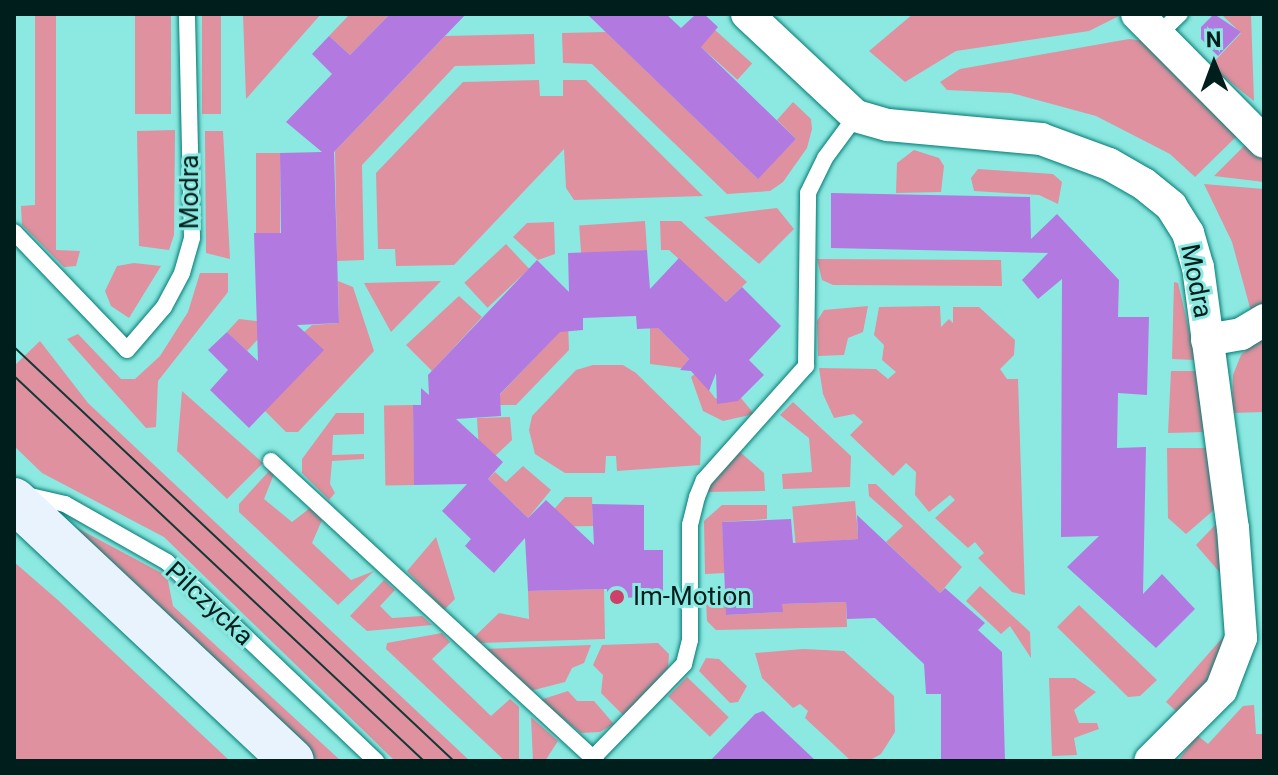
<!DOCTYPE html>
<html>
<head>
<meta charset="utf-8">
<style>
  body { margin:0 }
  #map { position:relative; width:1278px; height:775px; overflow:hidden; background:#8be9e1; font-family:Roboto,sans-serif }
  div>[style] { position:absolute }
  .green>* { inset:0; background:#df919f; transform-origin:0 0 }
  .building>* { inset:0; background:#b27ae0 }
  .roads { filter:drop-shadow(0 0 2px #027b74) drop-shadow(0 0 2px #027b74) }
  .lane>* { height:16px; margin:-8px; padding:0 8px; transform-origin:8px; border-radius:8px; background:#fff }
  .street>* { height:32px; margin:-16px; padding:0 16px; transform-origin:16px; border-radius:16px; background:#fff }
  .secondary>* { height:44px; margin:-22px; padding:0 22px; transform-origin:22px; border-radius:22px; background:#e8f3fd }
  .tram>* { height:2px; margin:-1px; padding:0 1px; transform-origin:1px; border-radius:1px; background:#133936 }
  .dots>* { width:22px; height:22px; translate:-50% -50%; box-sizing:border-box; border:4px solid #8be9e1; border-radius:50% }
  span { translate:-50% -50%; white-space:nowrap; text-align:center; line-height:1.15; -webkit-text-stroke:6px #8be9e1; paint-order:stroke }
  .street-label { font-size:26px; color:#001e1b }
  .poi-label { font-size:26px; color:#001e1b }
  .left { translate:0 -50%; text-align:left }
  .frame { position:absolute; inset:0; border:16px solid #001e1b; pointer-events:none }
  .north { position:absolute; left:1174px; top:24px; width:80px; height:80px; -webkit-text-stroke:6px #8be9e1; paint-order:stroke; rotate:359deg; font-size:22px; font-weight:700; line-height:32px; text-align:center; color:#001e1b }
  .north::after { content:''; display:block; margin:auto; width:28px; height:36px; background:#001e1b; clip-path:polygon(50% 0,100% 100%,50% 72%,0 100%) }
</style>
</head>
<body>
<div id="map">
  <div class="green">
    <i style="clip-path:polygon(35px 14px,56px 14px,56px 250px,80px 251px,76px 266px,64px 267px,22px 225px,21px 206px,35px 205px)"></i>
    <i style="left:135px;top:14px;width:36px;height:100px"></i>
    <i style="left:202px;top:14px;width:19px;height:100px"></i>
    <i style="clip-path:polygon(243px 14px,321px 14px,246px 99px)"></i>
    <i style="clip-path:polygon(350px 14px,390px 14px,350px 55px,329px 36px)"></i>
    <i style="clip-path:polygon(913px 14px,1116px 14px,1119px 16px,1089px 31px,956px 51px,905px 82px,869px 51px)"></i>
    <i style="clip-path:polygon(1221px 14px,1251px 14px,1254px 101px,1210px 66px,1241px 33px)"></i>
    <i style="left:715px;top:30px;width:50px;height:22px;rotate:42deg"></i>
    <i style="clip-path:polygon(606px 32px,757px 178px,796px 139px,777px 120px,793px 102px,811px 119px,812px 129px,807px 148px,783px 182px,770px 191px,727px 194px,592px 64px,563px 63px,562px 33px)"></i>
    <i style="clip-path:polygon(534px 34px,535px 64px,455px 66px,362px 165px,364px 260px,337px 261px,335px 151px,445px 36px)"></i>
    <i style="clip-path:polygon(1129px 39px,1145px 41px,1239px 134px,1195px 177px,1170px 154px,1096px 116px,1011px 93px,947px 90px,940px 82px,960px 69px)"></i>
    <i style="clip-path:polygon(539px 80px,540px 96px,563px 96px,563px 80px,586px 80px,703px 196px,574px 200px,566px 188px,564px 149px,454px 265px,396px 266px,395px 249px,378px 249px,376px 173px,463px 82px)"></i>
    <i style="clip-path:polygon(175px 130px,174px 235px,169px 250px,139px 246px,137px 131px)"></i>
    <i style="clip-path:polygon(205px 131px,223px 131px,230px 259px,206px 253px)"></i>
    <i style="clip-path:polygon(1247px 143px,1264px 159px,1264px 182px,1214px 176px)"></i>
    <i style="clip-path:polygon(914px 150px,939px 158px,944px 166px,941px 192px,896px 193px,897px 163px)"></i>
    <i style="left:256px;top:153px;width:24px;height:80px"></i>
    <i style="clip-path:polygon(978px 169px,1053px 174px,1062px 182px,1058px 204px,1039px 195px,974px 191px,971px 178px)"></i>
    <i style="clip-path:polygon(1204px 184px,1264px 189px,1264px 303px,1252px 315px,1232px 242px)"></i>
    <i style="clip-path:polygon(777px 208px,794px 229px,759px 264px,704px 217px)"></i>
    <i style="left:645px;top:221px;width:29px;height:66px;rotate:86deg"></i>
    <i style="clip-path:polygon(660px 221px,681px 221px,747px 282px,726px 302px,669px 250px,661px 250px)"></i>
    <i style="clip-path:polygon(554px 222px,555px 254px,538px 260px,513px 237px,527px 223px)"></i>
    <i style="left:506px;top:244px;width:34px;height:57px;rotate:47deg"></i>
    <i style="clip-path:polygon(817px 259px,1001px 260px,1002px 286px,833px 285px,822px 280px)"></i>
    <i style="clip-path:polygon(134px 263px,161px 266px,129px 318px,111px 306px,105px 291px,117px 266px)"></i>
    <i style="clip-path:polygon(200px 273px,228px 273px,228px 292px,158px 381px,156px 427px,146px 428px,67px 339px,78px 334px,121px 379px,135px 379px,160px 356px,188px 312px)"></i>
    <i style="clip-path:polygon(338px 281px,353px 287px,374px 351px,298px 432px,286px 432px,265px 411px,304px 332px,312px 325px,339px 323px)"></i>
    <i style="clip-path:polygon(441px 281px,391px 332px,364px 283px)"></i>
    <i style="clip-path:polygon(1174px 282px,1178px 283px,1196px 360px,1172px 359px)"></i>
    <i style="clip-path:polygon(459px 296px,482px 317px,432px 371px,406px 345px)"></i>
    <i style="clip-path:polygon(868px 306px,863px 332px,848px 338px,844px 355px,818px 356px,817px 321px,824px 310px)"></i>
    <i style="clip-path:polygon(940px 306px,941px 327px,949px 319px,953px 323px,953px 307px,979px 307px,1015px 340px,1014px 355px,1000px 369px,1007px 379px,1018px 379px,1025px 595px,1012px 592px,978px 558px,984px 553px,975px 542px,968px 548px,935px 518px,955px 500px,950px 495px,929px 512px,915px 495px,916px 472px,906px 463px,893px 476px,850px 435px,863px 422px,854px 414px,834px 418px,823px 394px,819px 368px,876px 369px,888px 379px,896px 372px,882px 360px,884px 345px,874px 335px,879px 307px)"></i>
    <i style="clip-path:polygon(239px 319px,273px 323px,247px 351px,227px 332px)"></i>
    <i style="clip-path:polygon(650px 320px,689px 359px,682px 368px,650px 364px)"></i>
    <i style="clip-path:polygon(568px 323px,569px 350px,516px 405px,490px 405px)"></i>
    <i style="clip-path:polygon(1264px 333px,1264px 412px,1232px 413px,1233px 375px,1241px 355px)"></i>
    <i style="clip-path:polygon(40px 341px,88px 403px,470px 761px,395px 761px,164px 537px,42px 473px,14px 446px,14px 366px)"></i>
    <i style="clip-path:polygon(593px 365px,623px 365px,636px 373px,701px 437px,700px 465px,617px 471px,616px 456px,606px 456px,605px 473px,565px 473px,535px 454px,529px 430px,532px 416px,576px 370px)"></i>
    <i style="clip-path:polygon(1171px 371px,1197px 371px,1205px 432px,1168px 433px)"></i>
    <i style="clip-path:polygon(696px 373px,715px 398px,728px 402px,741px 398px,754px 414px,723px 421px,703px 411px,691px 377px)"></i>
    <i style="clip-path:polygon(182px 391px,263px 463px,227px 499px,177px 451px)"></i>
    <i style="clip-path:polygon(793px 402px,851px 456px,850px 487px,783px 489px,782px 474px,812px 472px,809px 438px,780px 415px)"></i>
    <i style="left:413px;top:405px;width:80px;height:29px;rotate:89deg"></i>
    <i style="clip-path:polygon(336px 413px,364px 413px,364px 434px,333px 435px,332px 455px,364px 454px,364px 459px,332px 461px,330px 484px,335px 493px,329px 500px,302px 473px,302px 459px)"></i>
    <i style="clip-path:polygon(510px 417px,512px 440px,480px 470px,477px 418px)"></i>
    <i style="clip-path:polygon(1167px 448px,1207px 448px,1215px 509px,1186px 534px,1168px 518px)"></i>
    <i style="clip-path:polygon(740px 452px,764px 473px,765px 491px,705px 492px)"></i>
    <i style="clip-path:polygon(523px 466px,551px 490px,528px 518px,488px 479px,495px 472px,506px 482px)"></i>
    <i style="clip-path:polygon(270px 470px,274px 474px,264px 499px,292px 522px,310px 508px,322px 520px,312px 543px,351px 580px,374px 571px,338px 605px,239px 512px,239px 504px)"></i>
    <i style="clip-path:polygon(868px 484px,876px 484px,962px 567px,940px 593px,886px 542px,903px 526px,869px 496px)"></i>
    <i style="clip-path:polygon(565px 497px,592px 497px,593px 526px,538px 527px)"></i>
    <i style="left:855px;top:501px;width:38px;height:63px;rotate:85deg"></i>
    <i style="clip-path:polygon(722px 505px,767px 505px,767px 519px,722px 522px,725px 573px,705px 574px,704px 521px)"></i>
    <i style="clip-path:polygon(64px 521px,167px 576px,173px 606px,341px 761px,318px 761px)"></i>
    <i style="clip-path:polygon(1216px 524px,1222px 575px,1196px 545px)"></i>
    <i style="clip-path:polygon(436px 537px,455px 599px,444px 610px,407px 571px)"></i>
    <i style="clip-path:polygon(14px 562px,59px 601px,230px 761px,14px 761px)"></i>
    <i style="clip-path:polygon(384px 580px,395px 590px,380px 606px,392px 618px,422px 616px,432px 625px,367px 631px,350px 616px)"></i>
    <i style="clip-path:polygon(980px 586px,1030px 632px,1031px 658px,1010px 626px,1001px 634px,966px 601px)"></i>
    <i style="clip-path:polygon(604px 589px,605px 639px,480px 643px,473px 638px,499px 613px,529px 619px,528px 591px)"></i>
    <i style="clip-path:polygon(726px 600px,727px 615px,782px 612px,782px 604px,846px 602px,847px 627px,716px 630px,707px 621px,706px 601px)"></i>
    <i style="clip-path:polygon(1079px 605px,1157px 680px,1140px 696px,1128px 697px,1057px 627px)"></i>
    <i style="clip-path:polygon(442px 633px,450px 642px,432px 659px,491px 716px,510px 699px,519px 707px,519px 761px,505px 761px,386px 649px,387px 643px)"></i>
    <i style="clip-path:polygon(1224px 636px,1219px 660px,1201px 693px,1178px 713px,1166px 702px)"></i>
    <i style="clip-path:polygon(658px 643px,669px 654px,668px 668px,624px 716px,601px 693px,603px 675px,593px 665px,602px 645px)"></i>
    <i style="clip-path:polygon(591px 645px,584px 663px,572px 668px,565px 682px,530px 691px,484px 649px)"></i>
    <i style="clip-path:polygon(803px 649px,844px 651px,894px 696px,895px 732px,881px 754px,870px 760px,849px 759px,805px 718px,808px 711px,800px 704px,793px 708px,762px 678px,755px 653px)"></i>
    <i style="clip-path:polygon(706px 658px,719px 659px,747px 686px,738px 702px,730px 703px,699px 671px)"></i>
    <i style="left:687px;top:677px;width:58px;height:27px;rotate:44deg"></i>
    <i style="clip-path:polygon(1049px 678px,1075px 678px,1096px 692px,1074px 710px,1079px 723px,1097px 723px,1099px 729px,1074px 738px,1077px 755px,1052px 756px)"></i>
    <i style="clip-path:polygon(568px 691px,577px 701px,594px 701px,614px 724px,600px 732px,581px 733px,540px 700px)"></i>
    <i style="clip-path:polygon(1254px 705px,1256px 734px,1264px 734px,1264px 761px,1178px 761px,1197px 735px,1208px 744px,1243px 706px)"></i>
    <i style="clip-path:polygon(531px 717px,558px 741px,545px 761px,533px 761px)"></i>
  </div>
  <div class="building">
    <i style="clip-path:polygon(390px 14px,466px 14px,334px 152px,339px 323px,297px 325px,324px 350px,249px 428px,210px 390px,228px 370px,208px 350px,227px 332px,258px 361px,254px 233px,281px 233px,280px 153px,322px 152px,286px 122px,332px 74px,312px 54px,329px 36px,350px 55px)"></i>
    <i style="clip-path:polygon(587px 14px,666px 14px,681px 28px,696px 14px,704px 14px,718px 27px,701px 47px,796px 139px,758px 179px)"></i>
    <i style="clip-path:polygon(1214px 14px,1241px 32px,1218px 56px,1201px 39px,1201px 27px)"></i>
    <i style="clip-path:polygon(831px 193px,1030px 197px,1031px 239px,1057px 214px,1119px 280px,1118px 317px,1149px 317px,1147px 395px,1118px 393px,1117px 448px,1146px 447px,1143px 594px,1162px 574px,1195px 609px,1156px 648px,1067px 567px,1099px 536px,1061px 537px,1062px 279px,1038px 299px,1022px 280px,1048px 253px,831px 248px)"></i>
    <i style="clip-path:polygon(647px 250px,650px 289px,679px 258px,726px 302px,742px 287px,781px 326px,749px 360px,764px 375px,738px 401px,717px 404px,716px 373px,709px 391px,691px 371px,680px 370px,689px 359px,658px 328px,637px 329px,636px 316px,583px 318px,583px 330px,560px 332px,500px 394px,501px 416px,456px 419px,503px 462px,488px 479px,528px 518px,546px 500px,594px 545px,592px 504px,644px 505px,644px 550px,663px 550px,663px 597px,607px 598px,607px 589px,528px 591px,525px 538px,494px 573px,465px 546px,471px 539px,442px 511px,467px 484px,414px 485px,413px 405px,421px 405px,421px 388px,429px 395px,428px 375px,537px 260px,569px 292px,568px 253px)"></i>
    <i style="clip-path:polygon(857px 515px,940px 593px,945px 588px,985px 623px,978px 630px,1002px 652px,1005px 761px,941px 761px,941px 694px,926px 694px,924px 664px,875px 618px,847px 619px,846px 602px,782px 604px,783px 612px,726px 615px,722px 522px,791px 519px,793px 543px,858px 539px)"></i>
    <i style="clip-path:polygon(763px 711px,816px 761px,710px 761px,755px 714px)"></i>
  </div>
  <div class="roads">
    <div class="lane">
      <i style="left:1159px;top:34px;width:29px;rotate:-44deg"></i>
      <i style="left:14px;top:232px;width:163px;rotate:46.2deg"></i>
      <i style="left:127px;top:350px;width:57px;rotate:-49.3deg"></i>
      <i style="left:164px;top:307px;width:38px;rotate:-62deg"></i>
      <i style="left:182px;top:273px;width:37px;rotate:-74deg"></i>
      <i style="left:192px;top:237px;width:223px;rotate:-91.3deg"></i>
      <i style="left:271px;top:461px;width:442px;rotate:42.7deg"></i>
      <i style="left:26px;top:495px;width:40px;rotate:13deg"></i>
      <i style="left:65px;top:504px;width:117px;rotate:29.6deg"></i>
      <i style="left:167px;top:562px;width:289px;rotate:43.6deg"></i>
      <i style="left:593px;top:758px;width:131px;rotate:-45.9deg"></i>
      <i style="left:684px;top:664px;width:25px;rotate:-76deg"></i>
      <i style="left:690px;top:640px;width:115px;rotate:-90deg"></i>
      <i style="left:690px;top:525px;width:29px;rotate:-76deg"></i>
      <i style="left:697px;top:497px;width:18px;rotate:-68deg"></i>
      <i style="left:704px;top:480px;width:153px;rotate:-48.2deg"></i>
      <i style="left:806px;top:366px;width:173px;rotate:-89.3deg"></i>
      <i style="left:808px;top:193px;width:39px;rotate:-64deg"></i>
      <i style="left:825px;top:158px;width:52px;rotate:-53.6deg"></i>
    </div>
    <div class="street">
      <i style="left:747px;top:14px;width:149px;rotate:43.1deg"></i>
      <i style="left:856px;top:116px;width:33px;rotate:16deg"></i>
      <i style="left:888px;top:125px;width:154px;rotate:5.2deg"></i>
      <i style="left:1041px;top:139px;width:72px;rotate:20.2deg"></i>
      <i style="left:1109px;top:164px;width:40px;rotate:29.7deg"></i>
      <i style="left:1144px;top:184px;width:35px;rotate:39deg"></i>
      <i style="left:1171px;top:206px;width:32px;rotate:58deg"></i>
      <i style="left:1188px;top:233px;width:35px;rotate:74deg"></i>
      <i style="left:1198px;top:267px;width:263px;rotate:82.4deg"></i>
      <i style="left:1233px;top:528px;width:110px;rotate:85.8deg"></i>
      <i style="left:1241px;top:638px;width:56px;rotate:111deg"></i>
      <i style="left:1221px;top:690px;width:100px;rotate:135deg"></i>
      <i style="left:1137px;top:14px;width:180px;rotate:45.2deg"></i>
      <i style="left:1207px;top:340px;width:35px;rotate:-10deg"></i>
      <i style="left:1241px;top:334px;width:27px;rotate:-31deg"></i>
    </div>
    <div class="secondary">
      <i style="left:14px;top:500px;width:381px;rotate:43.2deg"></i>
    </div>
  </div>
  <div class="tram">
    <i style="left:14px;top:347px;width:604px;rotate:43.26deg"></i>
    <i style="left:14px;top:376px;width:562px;rotate:43.2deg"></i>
  </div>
  <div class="dots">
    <i style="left:617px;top:597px;background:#cf4068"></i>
  </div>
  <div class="street-label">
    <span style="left:190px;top:192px;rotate:-90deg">Modra</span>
    <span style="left:1196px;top:281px;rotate:79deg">Modra</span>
    <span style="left:209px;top:604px;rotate:43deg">Pilczycka</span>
  </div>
  <div class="poi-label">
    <span class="left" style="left:633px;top:597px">Im-Motion</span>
  </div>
  <div class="frame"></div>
  <div class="north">N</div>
</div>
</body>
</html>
